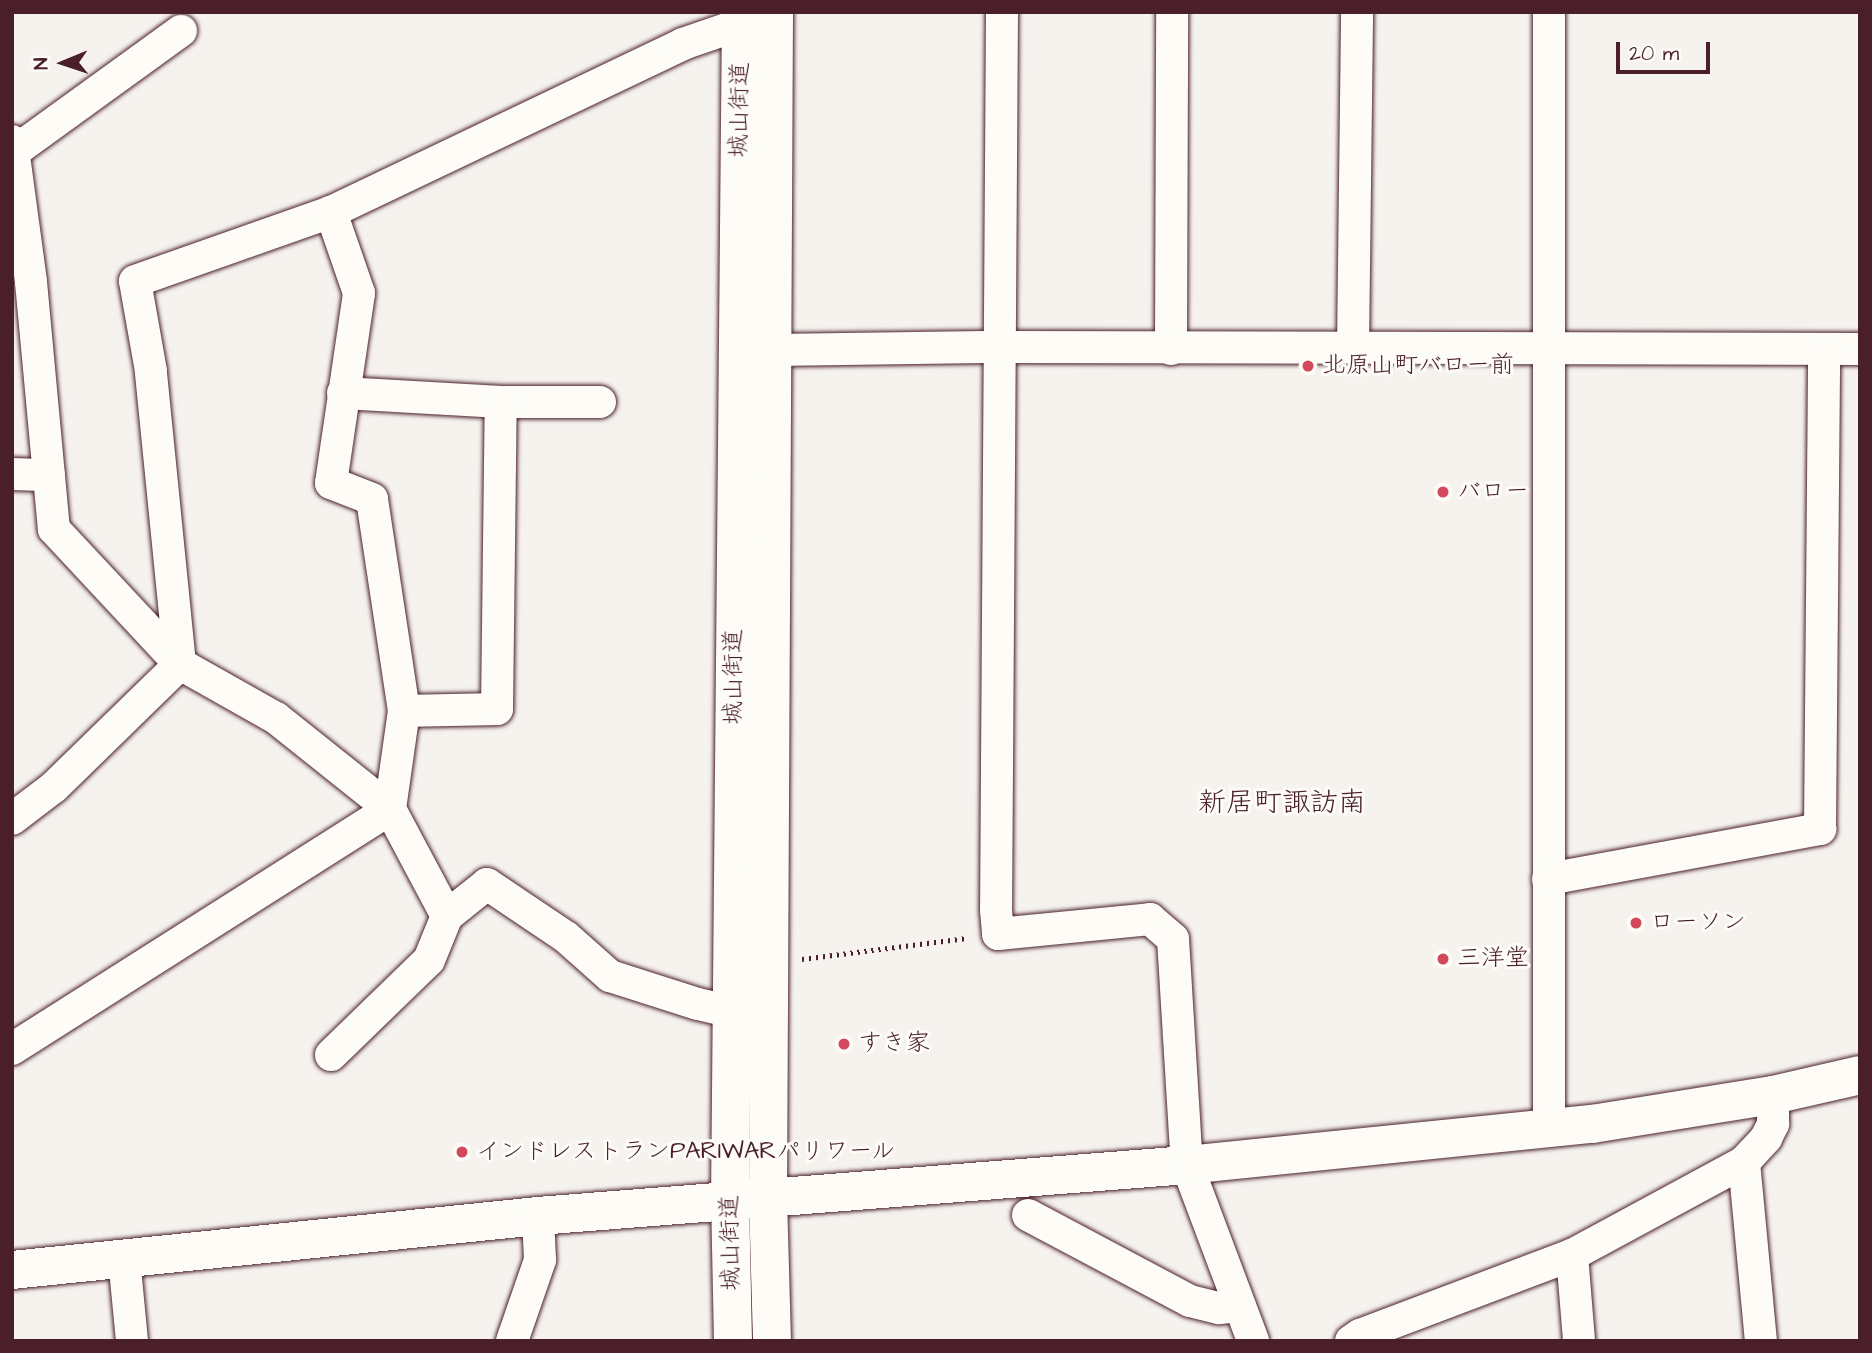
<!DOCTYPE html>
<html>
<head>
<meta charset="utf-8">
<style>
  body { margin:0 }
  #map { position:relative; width:1872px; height:1353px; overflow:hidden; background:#f6f3ef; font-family:"Architects Daughter","Klee One",sans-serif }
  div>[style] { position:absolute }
  .path>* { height:4.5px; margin-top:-2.25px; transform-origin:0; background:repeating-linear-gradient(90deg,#4a1f2b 0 2px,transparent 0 7px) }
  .roads { filter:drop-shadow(0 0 2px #4a1f2b) drop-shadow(0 0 2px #4a1f2b) }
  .street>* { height:32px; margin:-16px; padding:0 16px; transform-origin:16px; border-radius:16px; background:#fdfcf7 }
  .secondary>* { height:38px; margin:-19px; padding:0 19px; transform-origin:19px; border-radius:19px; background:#fdfcf7 }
  .dots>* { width:19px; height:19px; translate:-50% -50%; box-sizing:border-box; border:4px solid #fdfcf7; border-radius:50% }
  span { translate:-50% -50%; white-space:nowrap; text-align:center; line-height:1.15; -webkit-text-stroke:6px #fdfcf7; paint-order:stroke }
  .street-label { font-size:24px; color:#4a1f2b }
  .poi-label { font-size:24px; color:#4a1f2b }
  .left { translate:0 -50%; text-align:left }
  .quarter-label { font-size:28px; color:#4a1f2b }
  .frame { position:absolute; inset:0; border:14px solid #4a1f2b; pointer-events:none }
  .north { position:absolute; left:28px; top:28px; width:70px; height:70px; -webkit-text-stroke:5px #fdfcf7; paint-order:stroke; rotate:268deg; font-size:19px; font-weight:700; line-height:28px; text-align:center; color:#4a1f2b }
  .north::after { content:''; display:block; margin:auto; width:24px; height:32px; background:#4a1f2b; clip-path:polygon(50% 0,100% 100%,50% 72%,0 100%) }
  .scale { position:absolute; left:1616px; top:42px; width:94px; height:32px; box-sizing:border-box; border:4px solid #4a1f2b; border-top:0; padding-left:9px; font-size:21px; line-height:24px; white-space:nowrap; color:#4a1f2b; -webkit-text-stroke:5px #fdfcf7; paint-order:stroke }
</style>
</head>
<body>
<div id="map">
  <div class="path">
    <i style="left:802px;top:959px;width:166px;rotate:-7.3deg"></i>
  </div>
  <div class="roads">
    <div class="street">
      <i style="left:1002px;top:12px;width:898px;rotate:90.38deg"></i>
      <i style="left:996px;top:910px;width:24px;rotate:85deg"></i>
      <i style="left:998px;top:934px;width:153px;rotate:-5.6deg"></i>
      <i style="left:1150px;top:919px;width:30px;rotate:41deg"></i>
      <i style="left:1173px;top:939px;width:226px;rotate:86.5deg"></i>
      <i style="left:1187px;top:1165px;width:188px;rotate:69.4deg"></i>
      <i style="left:1549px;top:12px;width:1117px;rotate:90deg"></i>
      <i style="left:12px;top:141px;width:142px;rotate:82.3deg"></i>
      <i style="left:31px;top:282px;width:248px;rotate:84.7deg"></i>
      <i style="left:54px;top:529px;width:185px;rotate:47deg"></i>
      <i style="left:180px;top:664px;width:110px;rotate:29.4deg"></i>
      <i style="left:276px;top:718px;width:146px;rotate:38.6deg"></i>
      <i style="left:390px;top:809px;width:121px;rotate:62deg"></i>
      <i style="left:447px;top:916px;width:51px;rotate:-38.7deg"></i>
      <i style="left:487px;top:884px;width:95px;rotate:33.9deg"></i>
      <i style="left:566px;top:937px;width:59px;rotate:41.6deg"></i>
      <i style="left:610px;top:976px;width:92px;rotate:17.7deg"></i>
      <i style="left:698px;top:1004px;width:35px;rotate:13deg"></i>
      <i style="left:15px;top:151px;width:205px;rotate:-35.9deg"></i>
      <i style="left:1353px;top:347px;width:335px;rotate:-89.3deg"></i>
      <i style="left:1171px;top:349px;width:337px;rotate:-89.8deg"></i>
      <i style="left:774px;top:350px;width:228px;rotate:-0.8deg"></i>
      <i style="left:1002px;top:347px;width:858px;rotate:0.13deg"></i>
      <i style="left:343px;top:393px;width:158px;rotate:3.3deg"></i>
      <i style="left:501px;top:402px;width:99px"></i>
      <i style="left:12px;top:474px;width:37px;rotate:2deg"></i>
      <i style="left:180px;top:664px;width:294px;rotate:-95.7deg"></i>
      <i style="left:151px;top:371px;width:91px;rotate:-100.1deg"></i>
      <i style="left:135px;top:281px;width:208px;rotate:-19.4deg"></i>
      <i style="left:331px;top:212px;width:390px;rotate:-25.5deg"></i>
      <i style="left:683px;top:44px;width:61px;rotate:-19deg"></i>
      <i style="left:404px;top:711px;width:93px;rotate:-1.2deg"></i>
      <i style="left:497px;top:709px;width:307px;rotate:-89.3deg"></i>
      <i style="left:12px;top:819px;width:53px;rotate:-37.3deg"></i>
      <i style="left:54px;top:787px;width:176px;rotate:-44.3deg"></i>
      <i style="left:1548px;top:879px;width:277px;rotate:-10.4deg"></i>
      <i style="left:1820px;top:829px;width:479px;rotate:-89.5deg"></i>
      <i style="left:12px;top:1049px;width:448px;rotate:-32.4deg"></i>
      <i style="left:390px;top:809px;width:99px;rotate:-81.9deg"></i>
      <i style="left:404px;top:711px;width:214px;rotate:-98.6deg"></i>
      <i style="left:372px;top:499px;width:44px;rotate:-158.7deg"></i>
      <i style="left:331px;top:483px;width:192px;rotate:-81.6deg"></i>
      <i style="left:359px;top:293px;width:86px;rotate:-109.1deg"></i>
      <i style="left:331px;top:1055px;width:136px;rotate:-44.1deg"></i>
      <i style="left:429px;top:960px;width:48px;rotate:-67.8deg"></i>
      <i style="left:1744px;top:1162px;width:180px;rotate:84.6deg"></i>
      <i style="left:1028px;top:1215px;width:183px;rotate:28deg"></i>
      <i style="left:1190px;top:1301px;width:30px;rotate:14deg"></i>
      <i style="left:1219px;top:1308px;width:21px;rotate:-5deg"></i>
      <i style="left:1572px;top:1255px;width:86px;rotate:85.3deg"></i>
      <i style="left:124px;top:1258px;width:83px;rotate:84.5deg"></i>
      <i style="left:512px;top:1341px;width:86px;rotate:-70.9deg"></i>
      <i style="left:540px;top:1260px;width:44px;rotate:-92.6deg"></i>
      <i style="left:1351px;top:1341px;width:11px;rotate:-34deg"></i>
      <i style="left:1360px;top:1335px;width:227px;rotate:-20.7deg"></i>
      <i style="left:1572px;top:1255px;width:196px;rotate:-28.4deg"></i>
      <i style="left:1744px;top:1162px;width:33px;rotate:-47deg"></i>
      <i style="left:1766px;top:1138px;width:16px;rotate:-63deg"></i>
      <i style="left:1773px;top:1124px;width:29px;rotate:-90deg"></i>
    </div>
    <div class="secondary">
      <i style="left:12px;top:1270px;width:529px;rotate:-5.86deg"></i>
      <i style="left:538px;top:1216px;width:651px;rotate:-4.49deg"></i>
      <i style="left:1187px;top:1165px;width:407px;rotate:-5.8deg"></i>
      <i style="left:1592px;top:1124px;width:183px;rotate:-9.1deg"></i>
      <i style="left:1773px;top:1095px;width:89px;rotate:-12.9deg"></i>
      <i style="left:733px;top:1341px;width:139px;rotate:-91.2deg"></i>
      <i style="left:730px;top:1202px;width:1190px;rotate:-89.47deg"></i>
      <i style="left:772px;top:1341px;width:142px;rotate:-91.6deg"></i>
      <i style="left:768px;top:1199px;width:1187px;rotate:-89.71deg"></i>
    </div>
  </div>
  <div class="dots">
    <i style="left:1308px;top:366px;background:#d1495b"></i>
    <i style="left:1443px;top:492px;background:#d1495b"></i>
    <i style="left:1636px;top:923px;background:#d1495b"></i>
    <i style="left:1443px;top:959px;background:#d1495b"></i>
    <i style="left:844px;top:1044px;background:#d1495b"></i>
    <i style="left:462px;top:1152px;background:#d1495b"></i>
  </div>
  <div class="street-label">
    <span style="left:740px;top:110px;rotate:-89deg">城山街道</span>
    <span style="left:734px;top:677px;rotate:-90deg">城山街道</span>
    <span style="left:731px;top:1243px;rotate:-91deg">城山街道</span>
  </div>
  <div class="poi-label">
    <span class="left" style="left:1322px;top:366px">北原山町バロー前</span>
    <span class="left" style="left:1457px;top:492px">バロー</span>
    <span class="left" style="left:1650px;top:923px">ローソン</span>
    <span class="left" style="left:1457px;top:959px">三洋堂</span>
    <span class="left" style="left:858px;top:1044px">すき家</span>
    <span class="left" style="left:476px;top:1152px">インドレストランPARIWARパリワール</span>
  </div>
  <div class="quarter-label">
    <span style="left:1282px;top:803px">新居町諏訪南</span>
  </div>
  <div class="frame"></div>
  <div class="north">N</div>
  <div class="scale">20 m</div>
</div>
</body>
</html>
